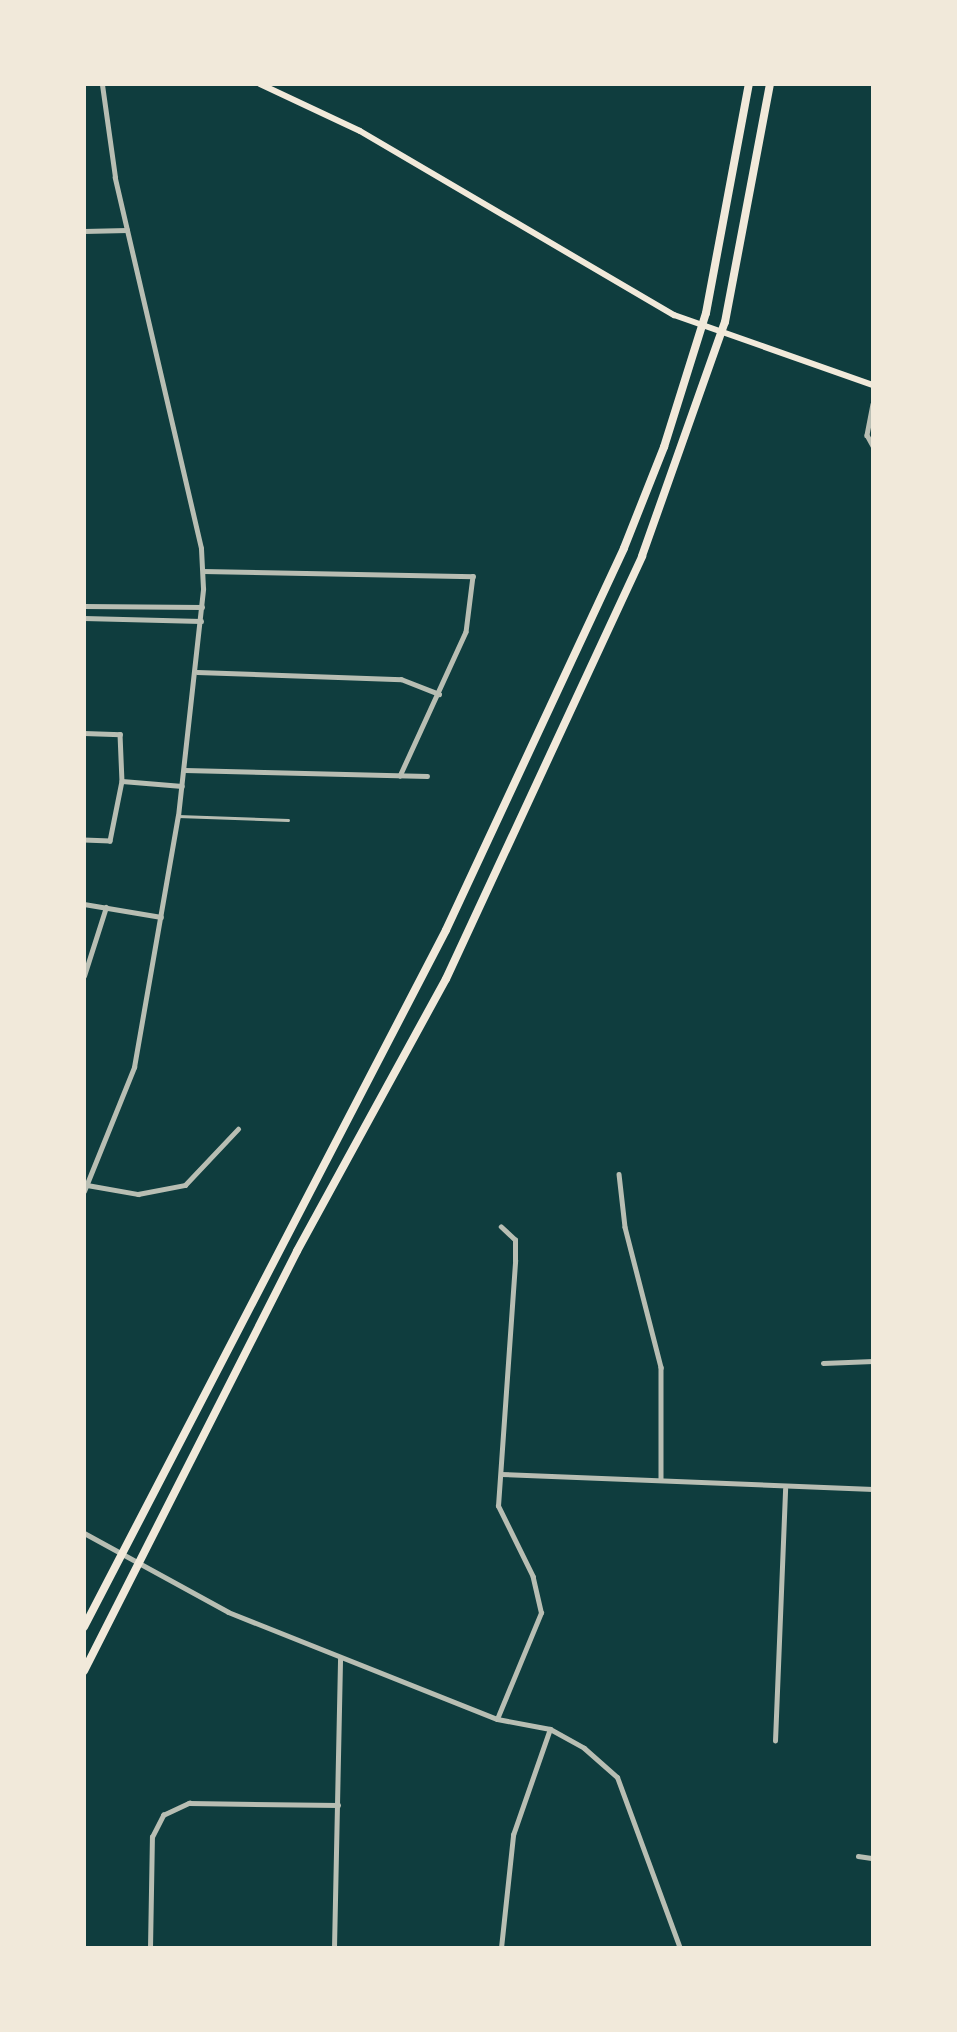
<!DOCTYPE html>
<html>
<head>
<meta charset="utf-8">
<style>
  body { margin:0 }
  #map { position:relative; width:957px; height:2032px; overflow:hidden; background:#0f3d3e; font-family:"PT Sans Narrow",sans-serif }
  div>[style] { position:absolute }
  .service>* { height:2.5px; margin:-1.25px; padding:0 1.25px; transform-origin:1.25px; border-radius:1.25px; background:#b8beb3 }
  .minor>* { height:4.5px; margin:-2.25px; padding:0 2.25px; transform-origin:2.25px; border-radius:2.25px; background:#b8beb3 }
  .tertiary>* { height:5px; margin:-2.5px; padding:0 2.5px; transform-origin:2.5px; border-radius:2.5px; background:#b8beb3 }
  .secondary>* { height:6px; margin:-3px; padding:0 3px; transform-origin:3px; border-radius:3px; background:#f1e9da }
  .motorway>* { height:8px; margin:-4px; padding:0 4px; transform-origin:4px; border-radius:4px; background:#f1e9da }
  span { translate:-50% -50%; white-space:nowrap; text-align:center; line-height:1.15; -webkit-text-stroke:7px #f1e9da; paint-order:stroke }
  .frame { position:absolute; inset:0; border:86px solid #f1e9da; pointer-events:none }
</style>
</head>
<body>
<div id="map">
  <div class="service">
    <i style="left:178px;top:816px;width:110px;rotate:2.1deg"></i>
  </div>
  <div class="minor">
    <i style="left:84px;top:231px;width:43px;rotate:-1.3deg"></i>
    <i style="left:873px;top:404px;width:32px;rotate:101deg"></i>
    <i style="left:867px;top:435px;width:13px;rotate:61deg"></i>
    <i style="left:203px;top:571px;width:270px;rotate:1.1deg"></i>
    <i style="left:473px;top:576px;width:56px;rotate:97.1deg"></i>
    <i style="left:466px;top:632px;width:158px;rotate:114.6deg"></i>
    <i style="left:84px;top:606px;width:118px;rotate:0.5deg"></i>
    <i style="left:84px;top:618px;width:117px;rotate:1.5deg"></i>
    <i style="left:197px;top:672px;width:204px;rotate:2deg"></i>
    <i style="left:401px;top:679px;width:41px;rotate:21.5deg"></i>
    <i style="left:84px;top:733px;width:36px;rotate:2deg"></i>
    <i style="left:120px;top:734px;width:47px;rotate:87.6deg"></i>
    <i style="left:122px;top:781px;width:61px;rotate:101.3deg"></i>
    <i style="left:110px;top:841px;width:26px;rotate:-178deg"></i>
    <i style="left:185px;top:770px;width:242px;rotate:1.4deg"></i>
    <i style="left:122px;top:781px;width:60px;rotate:4.8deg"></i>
    <i style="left:84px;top:904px;width:78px;rotate:9.6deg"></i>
    <i style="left:84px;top:976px;width:72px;rotate:-72.3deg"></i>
    <i style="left:619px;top:1174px;width:53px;rotate:83.5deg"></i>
    <i style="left:625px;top:1227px;width:145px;rotate:75.6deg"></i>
    <i style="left:661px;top:1367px;width:111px;rotate:90deg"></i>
    <i style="left:87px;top:1185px;width:52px;rotate:10deg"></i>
    <i style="left:138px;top:1194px;width:48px;rotate:-10.8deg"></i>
    <i style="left:185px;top:1185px;width:77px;rotate:-46.6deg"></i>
    <i style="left:823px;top:1363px;width:50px;rotate:-2.3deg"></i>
    <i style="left:501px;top:1474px;width:372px;rotate:2.3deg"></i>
    <i style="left:497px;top:1719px;width:115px;rotate:-67.5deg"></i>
    <i style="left:541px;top:1613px;width:37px;rotate:-103deg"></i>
    <i style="left:533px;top:1577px;width:79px;rotate:-116.2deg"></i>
    <i style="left:498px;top:1506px;width:246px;rotate:-86deg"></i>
    <i style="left:515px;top:1261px;width:21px;rotate:-90deg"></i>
    <i style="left:515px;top:1240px;width:19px;rotate:-137deg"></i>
    <i style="left:775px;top:1741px;width:252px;rotate:-87.7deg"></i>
    <i style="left:858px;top:1856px;width:15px;rotate:8deg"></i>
    <i style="left:150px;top:1948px;width:111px;rotate:-89deg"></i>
    <i style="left:152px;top:1837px;width:25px;rotate:-63deg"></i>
    <i style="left:163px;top:1815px;width:29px;rotate:-25deg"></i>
    <i style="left:189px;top:1803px;width:149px;rotate:0.8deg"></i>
    <i style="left:334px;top:1948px;width:289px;rotate:-88.8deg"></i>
    <i style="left:501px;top:1948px;width:114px;rotate:-83.9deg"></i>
    <i style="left:513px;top:1835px;width:112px;rotate:-70.8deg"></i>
  </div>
  <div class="tertiary">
    <i style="left:84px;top:1191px;width:134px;rotate:-68deg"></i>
    <i style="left:134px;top:1067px;width:255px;rotate:-80.1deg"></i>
    <i style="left:178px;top:816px;width:229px;rotate:-83.7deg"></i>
    <i style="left:203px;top:588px;width:40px;rotate:-92.9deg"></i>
    <i style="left:201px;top:548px;width:381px;rotate:-103.1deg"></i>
    <i style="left:115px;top:177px;width:94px;rotate:-98deg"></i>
    <i style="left:84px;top:1533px;width:164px;rotate:28.7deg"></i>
    <i style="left:228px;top:1612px;width:289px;rotate:21.7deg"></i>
    <i style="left:497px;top:1719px;width:54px;rotate:10.7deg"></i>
    <i style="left:550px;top:1729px;width:39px;rotate:29deg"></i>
    <i style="left:584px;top:1748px;width:44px;rotate:41.3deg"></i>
    <i style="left:617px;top:1777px;width:182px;rotate:69.8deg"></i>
  </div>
  <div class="secondary">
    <i style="left:260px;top:84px;width:110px;rotate:25.2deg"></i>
    <i style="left:360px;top:131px;width:364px;rotate:30.4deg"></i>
    <i style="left:674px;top:315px;width:211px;rotate:19.4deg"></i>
  </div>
  <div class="motorway">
    <i style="left:84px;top:1627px;width:785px;rotate:-62.55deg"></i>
    <i style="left:446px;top:930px;width:421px;rotate:-65deg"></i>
    <i style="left:624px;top:548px;width:109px;rotate:-68.4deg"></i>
    <i style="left:664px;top:447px;width:140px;rotate:-72.6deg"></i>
    <i style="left:706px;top:313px;width:233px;rotate:-79.4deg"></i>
    <i style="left:84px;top:1671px;width:471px;rotate:-63.1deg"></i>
    <i style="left:297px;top:1251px;width:310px;rotate:-61.3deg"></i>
    <i style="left:446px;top:979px;width:466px;rotate:-65.1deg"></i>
    <i style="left:642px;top:556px;width:248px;rotate:-70.5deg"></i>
    <i style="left:725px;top:322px;width:242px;rotate:-79.3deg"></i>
  </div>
  <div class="frame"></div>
</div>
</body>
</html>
